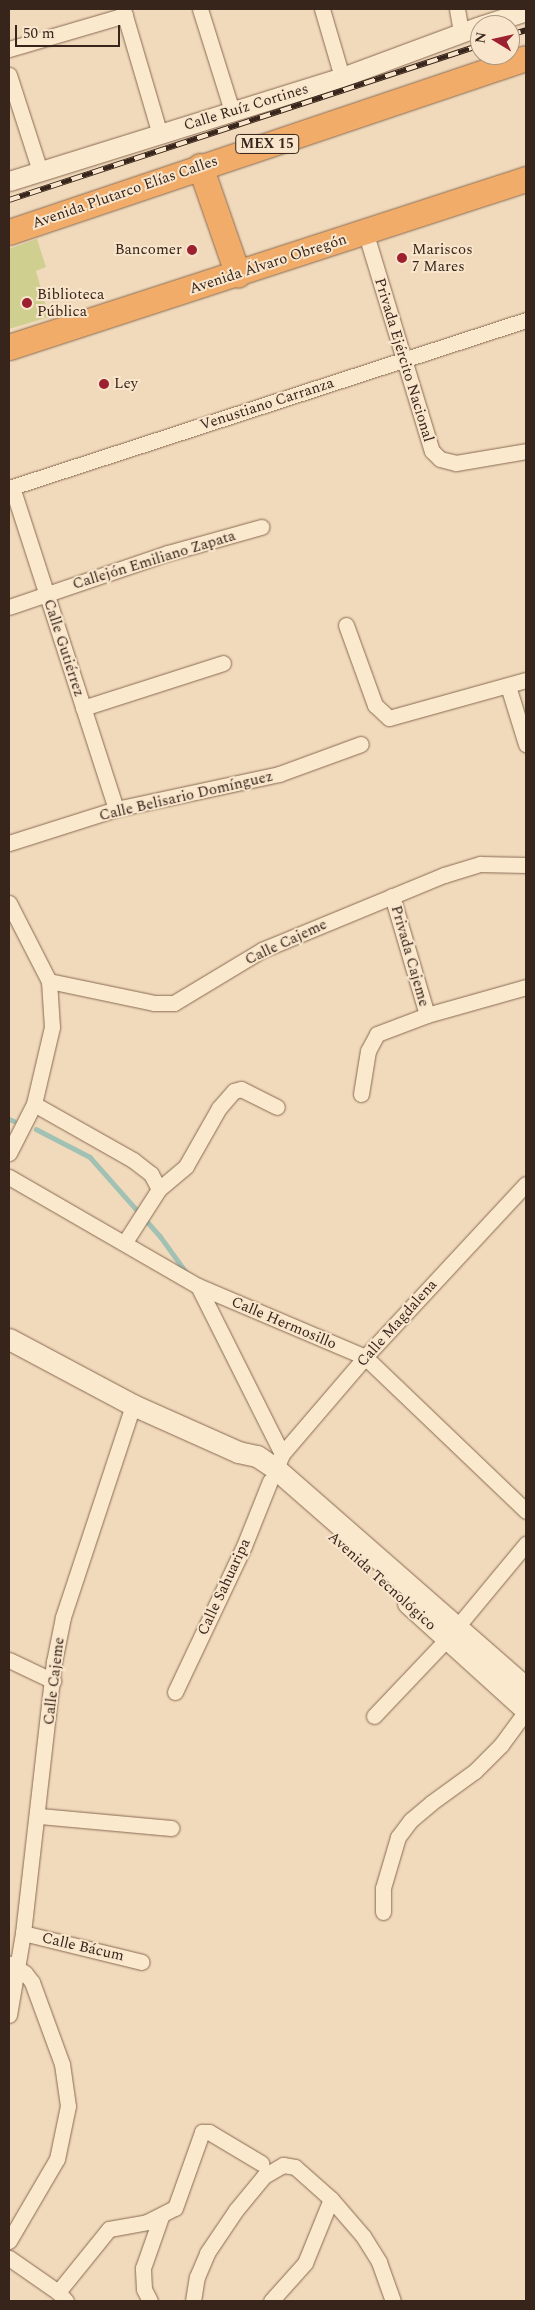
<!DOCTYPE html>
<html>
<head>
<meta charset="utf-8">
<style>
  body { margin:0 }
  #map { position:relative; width:535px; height:2310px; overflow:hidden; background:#f1dabb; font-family:Spectral,serif }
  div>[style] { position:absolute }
  .green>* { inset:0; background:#cfcf8f }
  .stream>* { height:4.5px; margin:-2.25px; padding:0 2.25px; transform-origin:2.25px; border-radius:2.25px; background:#a0c1b3 }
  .roads { filter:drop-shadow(0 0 1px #896a54) drop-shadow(0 0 1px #896a54) }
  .minor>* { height:15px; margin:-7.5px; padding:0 7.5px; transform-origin:7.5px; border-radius:7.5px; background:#fbe9ce }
  .tertiary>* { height:19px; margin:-9.5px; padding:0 9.5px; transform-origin:9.5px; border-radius:9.5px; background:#fbe9ce }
  .secondary>* { height:21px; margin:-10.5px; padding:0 10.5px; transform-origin:10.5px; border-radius:10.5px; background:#fbe9ce }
  .trunk>* { height:25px; margin:-12.5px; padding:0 12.5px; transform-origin:12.5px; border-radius:12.5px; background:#f0ac68 }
  .rail>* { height:5.5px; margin-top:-2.75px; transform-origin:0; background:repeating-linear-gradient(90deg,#f8e5cb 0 11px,#37241a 0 22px); box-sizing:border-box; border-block:1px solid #37241a }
  .dots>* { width:14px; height:14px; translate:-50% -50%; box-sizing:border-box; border:2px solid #f8e5cb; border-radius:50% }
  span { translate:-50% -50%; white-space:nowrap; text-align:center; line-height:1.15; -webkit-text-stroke:4px #f8e5cb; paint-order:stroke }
  .shield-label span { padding:1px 4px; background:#f8e5cb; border:1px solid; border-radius:4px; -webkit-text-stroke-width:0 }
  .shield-label { font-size:14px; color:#37241a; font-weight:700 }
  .street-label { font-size:15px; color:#37241a }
  .poi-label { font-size:15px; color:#37241a }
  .left { translate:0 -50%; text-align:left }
  .right { translate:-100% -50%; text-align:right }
  .frame { position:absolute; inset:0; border:10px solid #37241a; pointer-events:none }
  .north { position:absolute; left:470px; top:15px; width:50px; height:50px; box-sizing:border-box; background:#f8e5cb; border:1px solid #ab9884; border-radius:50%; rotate:279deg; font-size:14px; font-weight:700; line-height:20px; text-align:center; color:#37241a }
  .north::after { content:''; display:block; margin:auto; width:18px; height:22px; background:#9c202f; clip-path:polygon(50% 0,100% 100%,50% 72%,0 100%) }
  .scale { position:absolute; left:15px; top:25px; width:105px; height:22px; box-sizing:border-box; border:2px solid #37241a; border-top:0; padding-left:6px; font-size:15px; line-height:18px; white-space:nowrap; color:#37241a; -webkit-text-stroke:4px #f8e5cb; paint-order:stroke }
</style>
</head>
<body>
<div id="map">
  <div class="green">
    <i style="clip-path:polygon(37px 239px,46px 267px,36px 271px,49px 317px,9px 329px,9px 249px)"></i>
  </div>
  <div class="stream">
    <i style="left:9px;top:1119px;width:5px;rotate:22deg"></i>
    <i style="left:36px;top:1129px;width:61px;rotate:27.4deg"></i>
    <i style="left:90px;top:1157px;width:106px;rotate:48.5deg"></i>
    <i style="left:160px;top:1236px;width:49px;rotate:54.1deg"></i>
  </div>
  <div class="roads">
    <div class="minor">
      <i style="left:123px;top:9px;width:131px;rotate:73.6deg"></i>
      <i style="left:200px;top:9px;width:107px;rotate:72.6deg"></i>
      <i style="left:322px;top:9px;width:71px;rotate:73.6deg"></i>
      <i style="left:457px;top:9px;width:23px;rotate:80deg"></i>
      <i style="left:9px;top:49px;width:121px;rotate:-16.3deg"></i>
      <i style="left:9px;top:75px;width:101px;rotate:72.1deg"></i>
      <i style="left:365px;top:231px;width:230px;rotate:73.1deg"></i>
      <i style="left:432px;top:451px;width:11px;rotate:45deg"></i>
      <i style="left:440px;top:459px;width:16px;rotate:14deg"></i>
      <i style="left:456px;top:463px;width:71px;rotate:-9.7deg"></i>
      <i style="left:12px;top:487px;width:338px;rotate:72.1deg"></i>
      <i style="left:9px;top:488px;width:544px;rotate:-18deg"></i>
      <i style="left:9px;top:607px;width:168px;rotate:-18.8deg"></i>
      <i style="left:168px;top:553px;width:97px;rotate:-15.6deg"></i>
      <i style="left:346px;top:625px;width:85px;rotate:70.1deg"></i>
      <i style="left:375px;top:705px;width:19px;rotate:43deg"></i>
      <i style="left:389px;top:718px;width:142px;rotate:-15.5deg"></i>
      <i style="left:508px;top:686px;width:61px;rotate:72.8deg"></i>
      <i style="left:83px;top:708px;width:147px;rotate:-17.8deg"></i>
      <i style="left:9px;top:843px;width:112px;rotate:-17.6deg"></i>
      <i style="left:116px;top:809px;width:167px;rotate:-12.1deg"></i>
      <i style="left:279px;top:774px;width:87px;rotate:-20.1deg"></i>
      <i style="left:392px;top:896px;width:124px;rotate:73.6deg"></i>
      <i style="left:9px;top:903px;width:88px;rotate:62.9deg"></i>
      <i style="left:49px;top:981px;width:46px;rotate:86.3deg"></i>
      <i style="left:52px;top:1027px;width:79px;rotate:103.2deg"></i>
      <i style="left:34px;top:1104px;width:55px;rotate:117deg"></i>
      <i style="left:49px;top:981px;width:107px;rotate:11.8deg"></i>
      <i style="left:154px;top:1003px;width:20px"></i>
      <i style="left:174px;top:1003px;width:103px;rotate:-31.1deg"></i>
      <i style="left:262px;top:950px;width:197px;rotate:-22.4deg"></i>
      <i style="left:444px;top:875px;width:38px;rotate:-17deg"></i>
      <i style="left:480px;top:864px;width:46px;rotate:1.2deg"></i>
      <i style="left:361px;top:1094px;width:44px;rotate:-80.8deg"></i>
      <i style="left:368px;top:1051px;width:19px;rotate:-62deg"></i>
      <i style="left:377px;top:1034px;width:53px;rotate:-20.8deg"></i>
      <i style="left:427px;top:1015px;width:103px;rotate:-15.8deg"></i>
      <i style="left:34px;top:1104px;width:114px;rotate:29.5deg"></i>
      <i style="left:133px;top:1160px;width:23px;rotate:38deg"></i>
      <i style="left:151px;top:1174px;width:17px;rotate:62deg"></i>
      <i style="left:9px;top:1177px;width:218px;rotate:30deg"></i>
      <i style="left:198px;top:1286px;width:181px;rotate:23deg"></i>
      <i style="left:365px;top:1357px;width:223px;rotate:43.7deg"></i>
      <i style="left:125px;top:1242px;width:63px;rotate:-57.3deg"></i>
      <i style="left:159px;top:1189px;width:35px;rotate:-40deg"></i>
      <i style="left:186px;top:1166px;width:67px;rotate:-60.4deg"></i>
      <i style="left:219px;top:1108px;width:23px;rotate:-49deg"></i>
      <i style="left:234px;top:1091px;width:7px;rotate:-16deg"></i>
      <i style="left:241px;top:1089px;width:40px;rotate:26.6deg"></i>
      <i style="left:198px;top:1286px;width:188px;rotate:63.4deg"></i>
      <i style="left:276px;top:1469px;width:16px;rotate:-68deg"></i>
      <i style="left:282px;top:1454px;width:128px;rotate:-49.4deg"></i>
      <i style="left:365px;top:1357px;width:236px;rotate:-47.1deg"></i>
      <i style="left:9px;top:1660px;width:49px;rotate:25.5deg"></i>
      <i style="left:175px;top:1692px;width:161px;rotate:-64.7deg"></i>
      <i style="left:244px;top:1546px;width:70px;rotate:-68.2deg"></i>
      <i style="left:374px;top:1716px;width:106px;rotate:-46.5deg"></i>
      <i style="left:447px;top:1639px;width:124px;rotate:-50.3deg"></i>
      <i style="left:39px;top:1816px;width:133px;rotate:5.2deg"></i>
      <i style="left:383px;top:1912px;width:24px;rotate:-90deg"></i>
      <i style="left:383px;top:1888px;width:53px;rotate:-73.6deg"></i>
      <i style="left:398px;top:1837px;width:21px;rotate:-53deg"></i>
      <i style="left:411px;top:1820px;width:26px;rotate:-40deg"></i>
      <i style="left:431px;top:1803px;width:54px;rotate:-36deg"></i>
      <i style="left:475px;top:1771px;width:37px;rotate:-45deg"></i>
      <i style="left:501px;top:1745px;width:42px;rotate:-53.7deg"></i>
      <i style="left:23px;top:1933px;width:122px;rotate:13.7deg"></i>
      <i style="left:9px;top:2015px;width:83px;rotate:-80.3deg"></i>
      <i style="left:23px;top:1933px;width:273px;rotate:-83.5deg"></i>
      <i style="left:54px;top:1662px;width:46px;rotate:-78.7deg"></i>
      <i style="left:63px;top:1617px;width:223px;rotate:-71.7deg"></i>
      <i style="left:9px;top:2241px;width:95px;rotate:-59.7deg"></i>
      <i style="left:57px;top:2159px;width:54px;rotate:-78.3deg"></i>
      <i style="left:68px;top:2106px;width:42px;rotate:-98.1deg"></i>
      <i style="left:62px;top:2064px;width:87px;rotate:-110.1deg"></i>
      <i style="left:32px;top:1982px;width:11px;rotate:-128deg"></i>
      <i style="left:25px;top:1973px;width:17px;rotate:-147deg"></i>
      <i style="left:9px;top:2258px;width:60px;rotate:34.8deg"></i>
      <i style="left:58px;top:2292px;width:12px;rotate:48deg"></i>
      <i style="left:58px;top:2292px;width:81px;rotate:-51deg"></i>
      <i style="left:109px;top:2229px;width:39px;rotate:-10deg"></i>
      <i style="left:147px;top:2222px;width:31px;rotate:-27deg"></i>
      <i style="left:175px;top:2208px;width:81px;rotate:-70.4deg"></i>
      <i style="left:202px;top:2132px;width:7px"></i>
      <i style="left:209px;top:2132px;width:61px;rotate:30.8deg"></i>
      <i style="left:150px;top:2301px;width:13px;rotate:-117deg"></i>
      <i style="left:144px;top:2289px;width:21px;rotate:-93deg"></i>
      <i style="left:143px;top:2268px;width:54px;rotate:-70.6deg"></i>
      <i style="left:193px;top:2301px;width:24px;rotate:-81deg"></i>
      <i style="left:197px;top:2277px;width:26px;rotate:-67deg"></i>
      <i style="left:207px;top:2253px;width:52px;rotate:-56deg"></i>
      <i style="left:236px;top:2210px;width:44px;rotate:-50.5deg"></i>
      <i style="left:264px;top:2176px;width:22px;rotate:-30deg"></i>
      <i style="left:283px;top:2165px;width:12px;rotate:9deg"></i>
      <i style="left:295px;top:2167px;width:48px;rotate:41.6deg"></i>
      <i style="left:331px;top:2199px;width:49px;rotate:49.1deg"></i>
      <i style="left:363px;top:2236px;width:31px;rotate:58deg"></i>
      <i style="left:379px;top:2262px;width:41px;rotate:70.3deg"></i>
      <i style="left:271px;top:2301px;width:51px;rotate:-48.2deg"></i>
      <i style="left:305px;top:2263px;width:69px;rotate:-67.9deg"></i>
    </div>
    <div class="tertiary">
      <i style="left:483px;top:25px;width:45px;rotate:-18deg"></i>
      <i style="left:9px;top:181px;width:349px;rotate:-17.3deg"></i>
      <i style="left:342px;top:77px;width:147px;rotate:-20.3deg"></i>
    </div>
    <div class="secondary">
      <i style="left:9px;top:1339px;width:140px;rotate:28deg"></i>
      <i style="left:133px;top:1405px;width:115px;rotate:24.1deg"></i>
      <i style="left:238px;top:1452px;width:19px;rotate:12deg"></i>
      <i style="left:257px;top:1456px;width:23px;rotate:34deg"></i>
      <i style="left:276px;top:1469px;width:332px;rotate:41.2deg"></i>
      <i style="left:408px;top:1603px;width:159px;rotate:42.2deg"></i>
    </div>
    <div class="trunk">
      <i style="left:200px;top:166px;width:115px;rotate:70.8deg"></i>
      <i style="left:9px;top:232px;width:545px;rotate:-18.6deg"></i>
      <i style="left:9px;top:347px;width:544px;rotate:-18deg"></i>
    </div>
  </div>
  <div class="rail">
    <i style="left:510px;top:35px;width:17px;rotate:-17deg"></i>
    <i style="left:9px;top:200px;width:496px;rotate:-18.2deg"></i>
  </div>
  <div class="dots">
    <i style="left:192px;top:250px;background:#9c202f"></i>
    <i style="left:402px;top:258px;background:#9c202f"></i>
    <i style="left:27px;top:303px;background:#9c202f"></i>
    <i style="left:104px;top:384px;background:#9c202f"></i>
  </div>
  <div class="shield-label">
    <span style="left:267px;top:144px">MEX 15</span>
  </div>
  <div class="street-label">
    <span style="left:246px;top:107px;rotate:-17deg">Calle Ruíz Cortines</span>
    <span style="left:125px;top:192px;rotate:-19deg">Avenida Plutarco Elías Calles</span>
    <span style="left:268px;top:264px;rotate:-18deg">Avenida Álvaro Obregón</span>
    <span style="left:404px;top:360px;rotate:73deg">Privada Ejército Nacional</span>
    <span style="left:267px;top:404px;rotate:-18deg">Venustiano Carranza</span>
    <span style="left:154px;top:560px;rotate:-17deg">Callejón Emiliano Zapata</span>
    <span style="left:64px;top:648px;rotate:72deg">Calle Gutiérrez</span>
    <span style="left:186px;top:796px;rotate:-13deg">Calle Belisario Domínguez</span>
    <span style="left:286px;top:942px;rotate:-25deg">Calle Cajeme</span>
    <span style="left:410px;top:956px;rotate:74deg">Privada Cajeme</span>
    <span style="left:284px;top:1323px;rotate:23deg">Calle Hermosillo</span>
    <span style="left:397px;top:1323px;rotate:-48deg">Calle Magdalena</span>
    <span style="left:382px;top:1581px;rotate:42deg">Avenida Tecnológico</span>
    <span style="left:224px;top:1587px;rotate:-65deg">Calle Sahuaripa</span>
    <span style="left:54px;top:1681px;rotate:-83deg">Calle Cajeme</span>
    <span style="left:83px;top:1947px;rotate:13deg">Calle Bácum</span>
  </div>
  <div class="poi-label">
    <span class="left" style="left:412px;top:258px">Mariscos<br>7 Mares</span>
    <span class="right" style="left:182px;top:250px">Bancomer</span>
    <span class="left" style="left:37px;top:303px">Biblioteca<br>Pública</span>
    <span class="left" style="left:114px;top:384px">Ley</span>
  </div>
  <div class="frame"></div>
  <div class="north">N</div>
  <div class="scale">50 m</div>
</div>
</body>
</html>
